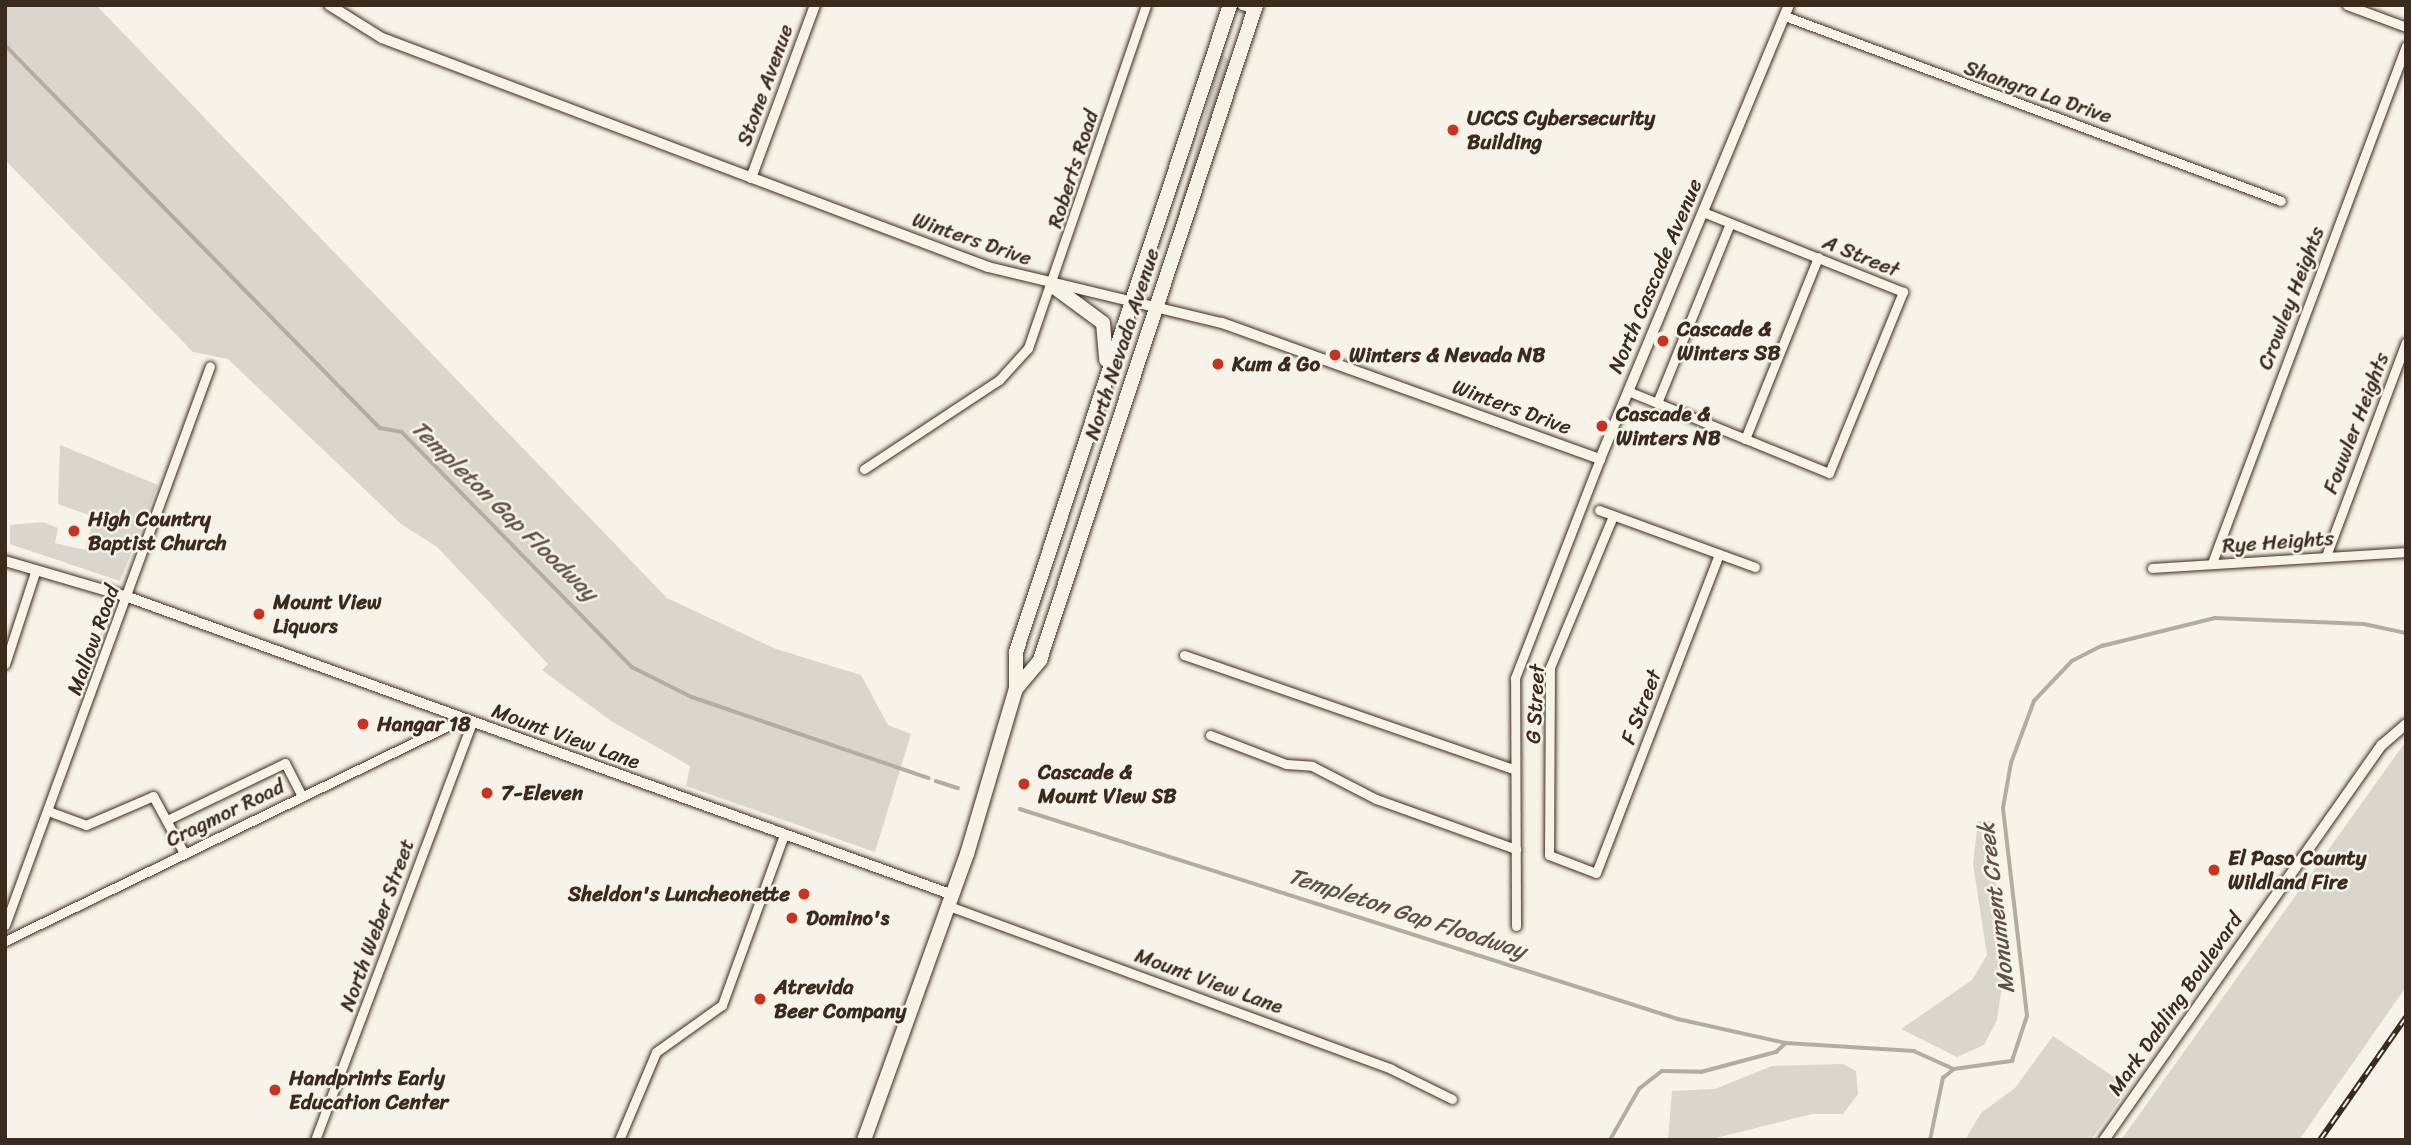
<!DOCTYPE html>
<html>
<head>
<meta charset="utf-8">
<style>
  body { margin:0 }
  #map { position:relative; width:2411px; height:1145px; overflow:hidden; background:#f7f3e8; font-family:Sriracha,sans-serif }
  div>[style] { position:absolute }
  .green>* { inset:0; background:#dbd6cb }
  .stream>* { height:3.5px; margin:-1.75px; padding:0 1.75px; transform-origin:1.75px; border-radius:1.75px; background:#b4aca0 }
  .roads { filter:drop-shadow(0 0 2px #3b2a1e) drop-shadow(0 0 2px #3b2a1e) }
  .minor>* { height:9px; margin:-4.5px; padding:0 4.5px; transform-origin:4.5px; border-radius:4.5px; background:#f7f3e8 }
  .tertiary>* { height:10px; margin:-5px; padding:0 5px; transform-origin:5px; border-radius:5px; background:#f7f3e8 }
  .primary>* { height:14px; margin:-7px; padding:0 7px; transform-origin:7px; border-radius:7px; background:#f7f3e8 }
  .rail>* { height:6px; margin-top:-3px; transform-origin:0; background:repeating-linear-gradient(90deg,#f7f3e8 0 10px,#3b2a1e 0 20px); box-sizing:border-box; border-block:2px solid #3b2a1e }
  .dots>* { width:19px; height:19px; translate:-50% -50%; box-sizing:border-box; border:4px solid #f7f3e8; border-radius:50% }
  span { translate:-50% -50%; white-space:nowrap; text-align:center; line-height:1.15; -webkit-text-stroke:5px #f7f3e8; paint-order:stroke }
  .street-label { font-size:21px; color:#3b2a1e }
  .poi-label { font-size:21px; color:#3b2a1e; font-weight:700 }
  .left { translate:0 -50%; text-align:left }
  .right { translate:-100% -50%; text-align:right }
  .water-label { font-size:23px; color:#5f5145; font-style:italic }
  .frame { position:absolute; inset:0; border:7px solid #3b2a1e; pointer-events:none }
</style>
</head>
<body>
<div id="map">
  <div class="green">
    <i style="clip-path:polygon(5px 5px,96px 5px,667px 598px,776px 649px,861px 675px,888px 725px,911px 734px,875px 852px,686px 786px,690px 766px,611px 721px,542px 670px,548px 664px,437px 547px,401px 524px,228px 359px,193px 352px,5px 160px)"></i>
    <i style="clip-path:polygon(1223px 54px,1231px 64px,1166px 259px,1220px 58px)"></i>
    <i style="clip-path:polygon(60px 445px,158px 485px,120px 581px,10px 544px,10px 525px,43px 522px,58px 528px,55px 543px,85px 550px,94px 517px,58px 504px)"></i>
    <i style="clip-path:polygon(2406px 741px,2406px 987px,2299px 1140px,2121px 1140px)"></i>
    <i style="clip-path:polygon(1978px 821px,1992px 821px,2003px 979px,1997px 1020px,1984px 1045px,1957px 1057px,1901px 1029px,1972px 980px,1987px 955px,1973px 864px)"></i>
    <i style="clip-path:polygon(2053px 1036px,2129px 1087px,2091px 1140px,1965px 1140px,1981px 1113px,2015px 1088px)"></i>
    <i style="clip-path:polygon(1843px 1064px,1856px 1071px,1858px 1094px,1843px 1114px,1812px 1114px,1708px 1140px,1668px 1140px,1672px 1091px,1715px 1089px,1772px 1066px)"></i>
  </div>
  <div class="stream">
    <i style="left:5px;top:45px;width:536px;rotate:45.6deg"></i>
    <i style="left:380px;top:428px;width:22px;rotate:10deg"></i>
    <i style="left:402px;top:432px;width:329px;rotate:45.6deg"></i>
    <i style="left:632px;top:667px;width:67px;rotate:26.6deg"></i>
    <i style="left:692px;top:697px;width:250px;rotate:18.9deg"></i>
    <i style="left:936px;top:781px;width:23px;rotate:18deg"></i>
    <i style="left:1020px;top:809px;width:691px;rotate:17.7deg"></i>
    <i style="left:1678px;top:1019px;width:111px;rotate:12.5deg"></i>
    <i style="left:1610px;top:1140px;width:59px;rotate:-60.4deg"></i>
    <i style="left:1639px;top:1089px;width:29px;rotate:-38deg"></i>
    <i style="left:1662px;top:1071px;width:39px;rotate:1deg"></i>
    <i style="left:1701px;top:1072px;width:78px;rotate:-14.9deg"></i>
    <i style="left:1776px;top:1052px;width:13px;rotate:-42deg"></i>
    <i style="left:1786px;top:1043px;width:128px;rotate:3.6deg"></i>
    <i style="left:1914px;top:1051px;width:44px;rotate:24.2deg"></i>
    <i style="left:1954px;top:1069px;width:59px;rotate:-7.9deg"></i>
    <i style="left:2012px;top:1061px;width:47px;rotate:-71.6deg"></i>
    <i style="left:2027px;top:1016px;width:209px;rotate:-96.6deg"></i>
    <i style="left:2003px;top:808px;width:46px;rotate:-79.9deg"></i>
    <i style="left:2011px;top:763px;width:66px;rotate:-69.6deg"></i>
    <i style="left:2034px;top:701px;width:55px;rotate:-46.5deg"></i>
    <i style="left:2072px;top:661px;width:34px;rotate:-27deg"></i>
    <i style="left:2102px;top:646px;width:116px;rotate:-13.9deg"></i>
    <i style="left:2215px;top:618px;width:149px;rotate:2.3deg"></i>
    <i style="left:2364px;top:624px;width:43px;rotate:12.1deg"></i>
    <i style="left:1930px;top:1140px;width:63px;rotate:-78.2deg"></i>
    <i style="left:1943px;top:1078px;width:14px;rotate:-39deg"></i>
  </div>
  <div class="roads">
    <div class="minor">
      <i style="left:1242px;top:5px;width:14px;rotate:17deg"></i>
      <i style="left:2347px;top:5px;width:63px;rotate:20.4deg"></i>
      <i style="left:1785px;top:16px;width:529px;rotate:20.45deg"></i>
      <i style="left:1628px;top:391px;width:217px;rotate:22.2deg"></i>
      <i style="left:1829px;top:473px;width:196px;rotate:-67.8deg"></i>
      <i style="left:1903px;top:292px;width:215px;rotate:-158.2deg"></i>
      <i style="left:1657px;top:403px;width:194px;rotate:-67.9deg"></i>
      <i style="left:1745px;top:439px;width:196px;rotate:-68.1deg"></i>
      <i style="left:864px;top:469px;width:162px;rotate:-33.4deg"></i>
      <i style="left:999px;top:380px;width:43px;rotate:-47.8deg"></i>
      <i style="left:1028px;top:348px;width:363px;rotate:-71deg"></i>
      <i style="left:1599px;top:510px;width:166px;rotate:20.1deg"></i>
      <i style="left:1613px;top:516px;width:164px;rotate:112.6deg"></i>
      <i style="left:1550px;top:667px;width:188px;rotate:90.3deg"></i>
      <i style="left:1549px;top:855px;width:50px;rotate:21deg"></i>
      <i style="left:1596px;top:873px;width:342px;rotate:-68.9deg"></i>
      <i style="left:2326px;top:556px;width:228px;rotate:-69.5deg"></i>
      <i style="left:2212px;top:563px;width:552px;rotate:-69.43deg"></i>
      <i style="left:2152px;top:568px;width:255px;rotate:-3.6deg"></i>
      <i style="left:1184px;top:655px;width:349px;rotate:19.1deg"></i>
      <i style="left:5px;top:664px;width:97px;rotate:-71.9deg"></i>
      <i style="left:1210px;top:735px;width:81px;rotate:20.9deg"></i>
      <i style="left:1286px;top:764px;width:26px;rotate:4deg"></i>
      <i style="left:1312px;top:766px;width:72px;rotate:27.3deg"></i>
      <i style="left:1376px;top:799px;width:149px;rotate:19.7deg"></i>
      <i style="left:48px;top:811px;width:40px;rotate:20.2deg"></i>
      <i style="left:86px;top:825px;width:73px;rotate:-23.4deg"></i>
      <i style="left:153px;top:796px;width:65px;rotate:61.5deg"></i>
      <i style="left:167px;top:820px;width:131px;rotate:-25.8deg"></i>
      <i style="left:285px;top:763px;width:36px;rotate:63deg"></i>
      <i style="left:949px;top:906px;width:471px;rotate:20.2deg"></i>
      <i style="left:1391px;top:1069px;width:68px;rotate:26.2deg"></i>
      <i style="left:5px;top:925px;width:595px;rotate:-69.86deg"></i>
      <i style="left:1516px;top:926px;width:248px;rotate:-90.2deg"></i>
      <i style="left:1515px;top:678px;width:235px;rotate:-68.8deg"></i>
      <i style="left:5px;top:941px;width:508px;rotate:-25.91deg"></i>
      <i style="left:315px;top:1140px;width:446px;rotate:-69.4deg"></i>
      <i style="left:619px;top:1140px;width:95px;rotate:-67.2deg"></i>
      <i style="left:656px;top:1052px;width:81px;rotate:-35.5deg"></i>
      <i style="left:722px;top:1005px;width:181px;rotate:-70deg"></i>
    </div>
    <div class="tertiary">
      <i style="left:329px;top:5px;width:62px;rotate:31.9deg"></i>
      <i style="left:382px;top:38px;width:648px;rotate:20.7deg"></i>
      <i style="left:988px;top:267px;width:241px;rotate:13.5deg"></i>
      <i style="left:1222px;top:323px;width:402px;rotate:19.8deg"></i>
      <i style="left:1600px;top:459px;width:492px;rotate:-67.4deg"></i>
      <i style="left:751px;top:178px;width:184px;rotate:-69.7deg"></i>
      <i style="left:5px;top:561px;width:128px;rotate:16.3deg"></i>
      <i style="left:128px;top:597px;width:877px;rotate:19.86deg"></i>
      <i style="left:2104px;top:1140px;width:483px;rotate:-54.9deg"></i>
      <i style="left:2382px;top:745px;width:32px;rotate:-41deg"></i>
    </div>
    <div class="primary">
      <i style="left:1053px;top:286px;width:62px;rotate:36.5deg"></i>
      <i style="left:1103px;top:323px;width:37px;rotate:85deg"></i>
      <i style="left:1016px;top:689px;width:38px;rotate:-50deg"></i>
      <i style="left:1040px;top:660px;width:690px;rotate:-71.75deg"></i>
      <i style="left:864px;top:1140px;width:304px;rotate:-70.2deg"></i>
      <i style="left:967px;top:854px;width:172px;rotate:-73.5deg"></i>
      <i style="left:1016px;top:689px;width:37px;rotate:-90deg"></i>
      <i style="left:1016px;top:652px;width:681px;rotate:-71.7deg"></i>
    </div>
  </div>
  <div class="rail">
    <i style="left:2320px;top:1140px;width:150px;rotate:-55deg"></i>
  </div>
  <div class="dots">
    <i style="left:1453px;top:130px;background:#c8321e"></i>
    <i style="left:1663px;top:341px;background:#c8321e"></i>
    <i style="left:1335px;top:355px;background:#c8321e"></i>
    <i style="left:1218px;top:364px;background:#c8321e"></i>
    <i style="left:1602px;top:426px;background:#c8321e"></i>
    <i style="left:74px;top:531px;background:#c8321e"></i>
    <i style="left:259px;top:614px;background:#c8321e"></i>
    <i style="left:363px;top:724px;background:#c8321e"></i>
    <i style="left:1024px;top:784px;background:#c8321e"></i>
    <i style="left:487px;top:793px;background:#c8321e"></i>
    <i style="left:2214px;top:870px;background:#c8321e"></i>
    <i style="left:804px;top:894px;background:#c8321e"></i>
    <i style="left:792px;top:918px;background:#c8321e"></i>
    <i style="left:760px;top:999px;background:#c8321e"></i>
    <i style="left:275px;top:1090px;background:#c8321e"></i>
  </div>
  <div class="street-label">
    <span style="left:765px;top:85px;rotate:-70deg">Stone Avenue</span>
    <span style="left:2038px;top:92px;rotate:19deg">Shangra La Drive</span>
    <span style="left:1073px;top:169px;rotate:-72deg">Roberts Road</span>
    <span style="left:972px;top:239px;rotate:19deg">Winters Drive</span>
    <span style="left:1861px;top:256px;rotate:22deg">A Street</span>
    <span style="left:1655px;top:276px;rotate:-67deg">North Cascade Avenue</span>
    <span style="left:2291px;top:298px;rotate:-69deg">Crowley Heights</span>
    <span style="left:1122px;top:344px;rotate:-72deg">North Nevada Avenue</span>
    <span style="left:1512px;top:407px;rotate:20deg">Winters Drive</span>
    <span style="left:2356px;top:423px;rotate:-69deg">Fouwler Heights</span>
    <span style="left:2278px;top:542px;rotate:-4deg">Rye Heights</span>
    <span style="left:93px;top:640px;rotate:-70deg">Mallow Road</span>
    <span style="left:1535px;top:704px;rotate:-87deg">G Street</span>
    <span style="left:1641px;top:707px;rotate:-69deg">F Street</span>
    <span style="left:566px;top:736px;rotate:20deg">Mount View Lane</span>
    <span style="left:225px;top:813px;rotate:-26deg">Cragmor Road</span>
    <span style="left:377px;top:925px;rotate:-70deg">North Weber Street</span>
    <span style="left:1209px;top:981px;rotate:20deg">Mount View Lane</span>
    <span style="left:2175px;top:1004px;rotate:-55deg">Mark Dabling Boulevard</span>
  </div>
  <div class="poi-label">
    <span class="left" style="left:1467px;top:130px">UCCS Cybersecurity<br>Building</span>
    <span class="left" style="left:1677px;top:341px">Cascade &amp;<br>Winters SB</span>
    <span class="left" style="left:1349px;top:355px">Winters &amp; Nevada NB</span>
    <span class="left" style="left:1232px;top:364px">Kum &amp; Go</span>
    <span class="left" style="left:1616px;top:426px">Cascade &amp;<br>Winters NB</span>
    <span class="left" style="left:88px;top:531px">High Country<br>Baptist Church</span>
    <span class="left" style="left:273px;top:614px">Mount View<br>Liquors</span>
    <span class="left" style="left:377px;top:724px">Hangar 18</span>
    <span class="left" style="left:1038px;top:784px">Cascade &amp;<br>Mount View SB</span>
    <span class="left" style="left:501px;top:793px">7-Eleven</span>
    <span class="left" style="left:2228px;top:870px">El Paso County<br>Wildland Fire</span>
    <span class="right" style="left:790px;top:894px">Sheldon's Luncheonette</span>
    <span class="left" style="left:806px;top:918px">Domino's</span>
    <span class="left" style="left:774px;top:999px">Atrevida<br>Beer Company</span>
    <span class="left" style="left:289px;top:1090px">Handprints Early<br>Education Center</span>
  </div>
  <div class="water-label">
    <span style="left:504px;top:511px;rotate:44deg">Templeton Gap Floodway</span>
    <span style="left:1997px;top:908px;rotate:-97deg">Monument Creek</span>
    <span style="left:1407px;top:914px;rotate:18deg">Templeton Gap Floodway</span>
  </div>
  <div class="frame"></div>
</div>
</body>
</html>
